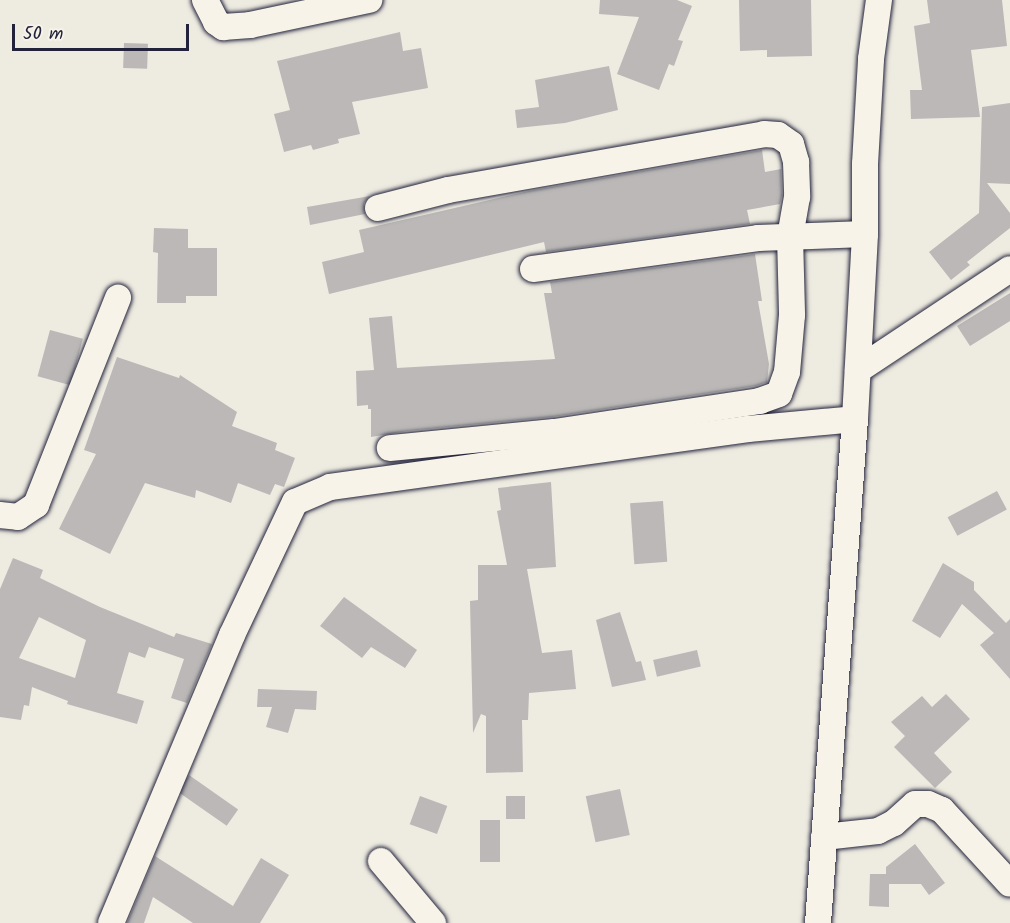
<!DOCTYPE html>
<html>
<head>
<meta charset="utf-8">
<style>
  body { margin:0 }
  #map { position:relative; width:1010px; height:923px; overflow:hidden; background:#eeebe1; font-family:Kalam,sans-serif }
  div>[style] { position:absolute }
  .building>* { inset:0; background:#bbb8b7; transform-origin:0 0 }
  .roads { filter:drop-shadow(0 0 2px #22223b) drop-shadow(0 0 2px #22223b) }
  .street>* { height:26px; margin:-13px; padding:0 13px; transform-origin:13px; border-radius:13px; background:#f7f3e8 }
  span { translate:-50% -50%; white-space:nowrap; text-align:center; line-height:1.15; -webkit-text-stroke:4.5px #f7f3e8; paint-order:stroke }
  .scale { position:absolute; left:12px; top:24px; width:177px; height:27px; box-sizing:border-box; border:3px solid #22223b; border-top:0; padding-left:8px; font-size:18px; line-height:21px; white-space:nowrap; color:#22223b; -webkit-text-stroke:4px #f7f3e8; paint-order:stroke }
</style>
</head>
<body>
<div id="map">
  <div class="building">
    <i style="clip-path:polygon(600px 0,677px 0,692px 6px,678px 40px,683px 41px,674px 66px,669px 64px,659px 90px,617px 74px,639px 17px,599px 14px)"></i>
    <i style="clip-path:polygon(739px 0,811px 0,812px 56px,767px 57px,767px 50px,740px 51px)"></i>
    <i style="clip-path:polygon(927px 0,1002px 0,1007px 46px,971px 50px,980px 117px,911px 119px,910px 90px,922px 90px,914px 26px,930px 23px)"></i>
    <i style="clip-path:polygon(400px 32px,403px 51px,421px 48px,428px 88px,352px 102px,360px 134px,338px 139px,339px 143px,313px 150px,311px 145px,284px 152px,274px 114px,290px 110px,277px 61px)"></i>
    <i style="left:124px;top:43px;width:24px;height:25px;rotate:2deg"></i>
    <i style="clip-path:polygon(609px 66px,618px 110px,565px 123px,517px 128px,515px 110px,539px 107px,535px 80px)"></i>
    <i style="clip-path:polygon(1010px 103px,1010px 184px,987px 183px,1010px 213px,1010px 228px,967px 262px,970px 265px,951px 280px,929px 252px,979px 213px,982px 107px)"></i>
    <i style="clip-path:polygon(762px 150px,765px 172px,781px 169px,782px 196px,780px 204px,747px 210px,750px 224px,546px 252px,544px 242px,329px 294px,322px 262px,364px 252px,359px 230px,529px 191px)"></i>
    <i style="clip-path:polygon(370px 196px,364px 203px,365px 214px,310px 225px,307px 207px)"></i>
    <i style="clip-path:polygon(154px 228px,188px 229px,188px 248px,217px 248px,217px 296px,186px 296px,186px 303px,157px 303px,158px 253px,153px 252px)"></i>
    <i style="clip-path:polygon(755px 254px,762px 301px,758px 301px,769px 364px,767px 382px,756px 386px,552px 417px,407px 431px,371px 437px,371px 409px,368px 409px,368px 405px,357px 406px,356px 371px,374px 370px,369px 318px,392px 316px,397px 368px,555px 359px,544px 293px,552px 293px,550px 282px)"></i>
    <i style="clip-path:polygon(1010px 293px,1010px 321px,970px 346px,957px 326px)"></i>
    <i style="left:50px;top:330px;width:34px;height:48px;rotate:15deg"></i>
    <i style="clip-path:polygon(117px 357px,179px 378px,180px 375px,237px 412px,232px 426px,277px 443px,275px 450px,295px 458px,284px 487px,275px 484px,270px 495px,238px 483px,231px 503px,196px 490px,195px 498px,145px 483px,110px 554px,59px 529px,96px 454px,84px 450px)"></i>
    <i style="clip-path:polygon(551px 482px,556px 567px,527px 569px,542px 653px,572px 650px,576px 689px,529px 693px,528px 720px,522px 720px,523px 772px,486px 773px,486px 716px,481px 714px,473px 733px,470px 601px,478px 600px,478px 565px,507px 565px,497px 511px,501px 510px,498px 488px)"></i>
    <i style="left:997px;top:491px;width:21px;height:56px;rotate:62deg"></i>
    <i style="left:663px;top:501px;width:61px;height:33px;rotate:86deg"></i>
    <i style="clip-path:polygon(evenodd,13px 558px,43px 570px,40px 578px,100px 607px,174px 637px,176px 633px,212px 644px,187px 703px,171px 698px,184px 659px,149px 647px,145px 658px,129px 652px,117px 693px,144px 701px,137px 724px,67px 704px,68px 701px,32px 687px,29px 706px,24px 705px,21px 720px,0 717px,0 589px,13px 558px,39px 617px,86px 640px,75px 678px,19px 658px,39px 617px)"></i>
    <i style="clip-path:polygon(943px 563px,974px 582px,974px 590px,1006px 623px,1010px 619px,1010px 679px,980px 645px,994px 633px,962px 604px,940px 638px,912px 621px)"></i>
    <i style="clip-path:polygon(344px 597px,417px 650px,405px 668px,371px 647px,362px 658px,320px 626px)"></i>
    <i style="clip-path:polygon(620px 612px,636px 662px,641px 661px,646px 680px,612px 687px,596px 620px)"></i>
    <i style="left:697px;top:650px;width:17px;height:45px;rotate:77deg"></i>
    <i style="clip-path:polygon(258px 689px,317px 691px,316px 710px,295px 709px,288px 733px,266px 727px,272px 707px,257px 707px)"></i>
    <i style="clip-path:polygon(946px 694px,970px 719px,934px 753px,952px 772px,935px 788px,894px 747px,905px 736px,891px 722px,922px 696px,932px 707px)"></i>
    <i style="left:189px;top:775px;width:60px;height:20px;rotate:35deg"></i>
    <i style="left:620px;top:789px;width:47px;height:35px;rotate:78deg"></i>
    <i style="left:420px;top:796px;width:29px;height:30px;rotate:20deg"></i>
    <i style="left:506px;top:796px;width:19px;height:23px"></i>
    <i style="left:480px;top:820px;width:20px;height:42px"></i>
    <i style="clip-path:polygon(915px 844px,945px 883px,929px 895px,921px 884px,889px 884px,889px 907px,869px 906px,870px 874px,886px 874px,886px 867px)"></i>
    <i style="clip-path:polygon(155px 856px,233px 906px,261px 858px,289px 875px,260px 923px,193px 923px,153px 897px,144px 923px,127px 923px)"></i>
  </div>
  <div class="roads">
    <div class="street">
      <i style="left:205px;top:0;width:25px;rotate:63deg"></i>
      <i style="left:216px;top:22px;width:9px;rotate:36deg"></i>
      <i style="left:223px;top:27px;width:27px;rotate:-4deg"></i>
      <i style="left:250px;top:25px;width:122px;rotate:-11.9deg"></i>
      <i style="left:378px;top:208px;width:72px;rotate:-14.4deg"></i>
      <i style="left:448px;top:190px;width:321px;rotate:-10deg"></i>
      <i style="left:764px;top:134px;width:14px;rotate:4deg"></i>
      <i style="left:778px;top:135px;width:16px;rotate:35deg"></i>
      <i style="left:791px;top:144px;width:19px;rotate:74deg"></i>
      <i style="left:796px;top:162px;width:35px;rotate:88deg"></i>
      <i style="left:797px;top:197px;width:40px;rotate:100deg"></i>
      <i style="left:790px;top:236px;width:79px;rotate:88.5deg"></i>
      <i style="left:792px;top:315px;width:57px;rotate:95deg"></i>
      <i style="left:787px;top:372px;width:23px;rotate:110deg"></i>
      <i style="left:779px;top:394px;width:20px;rotate:160deg"></i>
      <i style="left:760px;top:401px;width:208px;rotate:171.4deg"></i>
      <i style="left:554px;top:432px;width:165px;rotate:174.4deg"></i>
      <i style="left:533px;top:269px;width:227px;rotate:-7.8deg"></i>
      <i style="left:758px;top:238px;width:107px;rotate:-2.1deg"></i>
      <i style="left:858px;top:370px;width:182px;rotate:-33.6deg"></i>
      <i style="left:0;top:515px;width:18px;rotate:6deg"></i>
      <i style="left:18px;top:517px;width:22px;rotate:-34deg"></i>
      <i style="left:36px;top:505px;width:223px;rotate:-68.4deg"></i>
      <i style="left:824px;top:837px;width:54px;rotate:-6.3deg"></i>
      <i style="left:878px;top:831px;width:18px;rotate:-27deg"></i>
      <i style="left:894px;top:823px;width:28px;rotate:-42deg"></i>
      <i style="left:915px;top:804px;width:13px"></i>
      <i style="left:928px;top:804px;width:15px;rotate:23deg"></i>
      <i style="left:942px;top:810px;width:100px;rotate:47.4deg"></i>
      <i style="left:381px;top:861px;width:81px;rotate:50deg"></i>
      <i style="left:111px;top:923px;width:312px;rotate:-67.2deg"></i>
      <i style="left:232px;top:635px;width:147px;rotate:-64.7deg"></i>
      <i style="left:295px;top:502px;width:38px;rotate:-23deg"></i>
      <i style="left:330px;top:487px;width:422px;rotate:-7.9deg"></i>
      <i style="left:748px;top:429px;width:107px;rotate:-5.3deg"></i>
      <i style="left:818px;top:923px;width:505px;rotate:-85.8deg"></i>
      <i style="left:855px;top:419px;width:185px;rotate:-86.9deg"></i>
      <i style="left:865px;top:234px;width:70px;rotate:-90deg"></i>
      <i style="left:865px;top:164px;width:105px;rotate:-86.7deg"></i>
      <i style="left:871px;top:59px;width:60px;rotate:-82.3deg"></i>
    </div>
  </div>
  <div class="scale">50 m</div>
</div>
</body>
</html>
